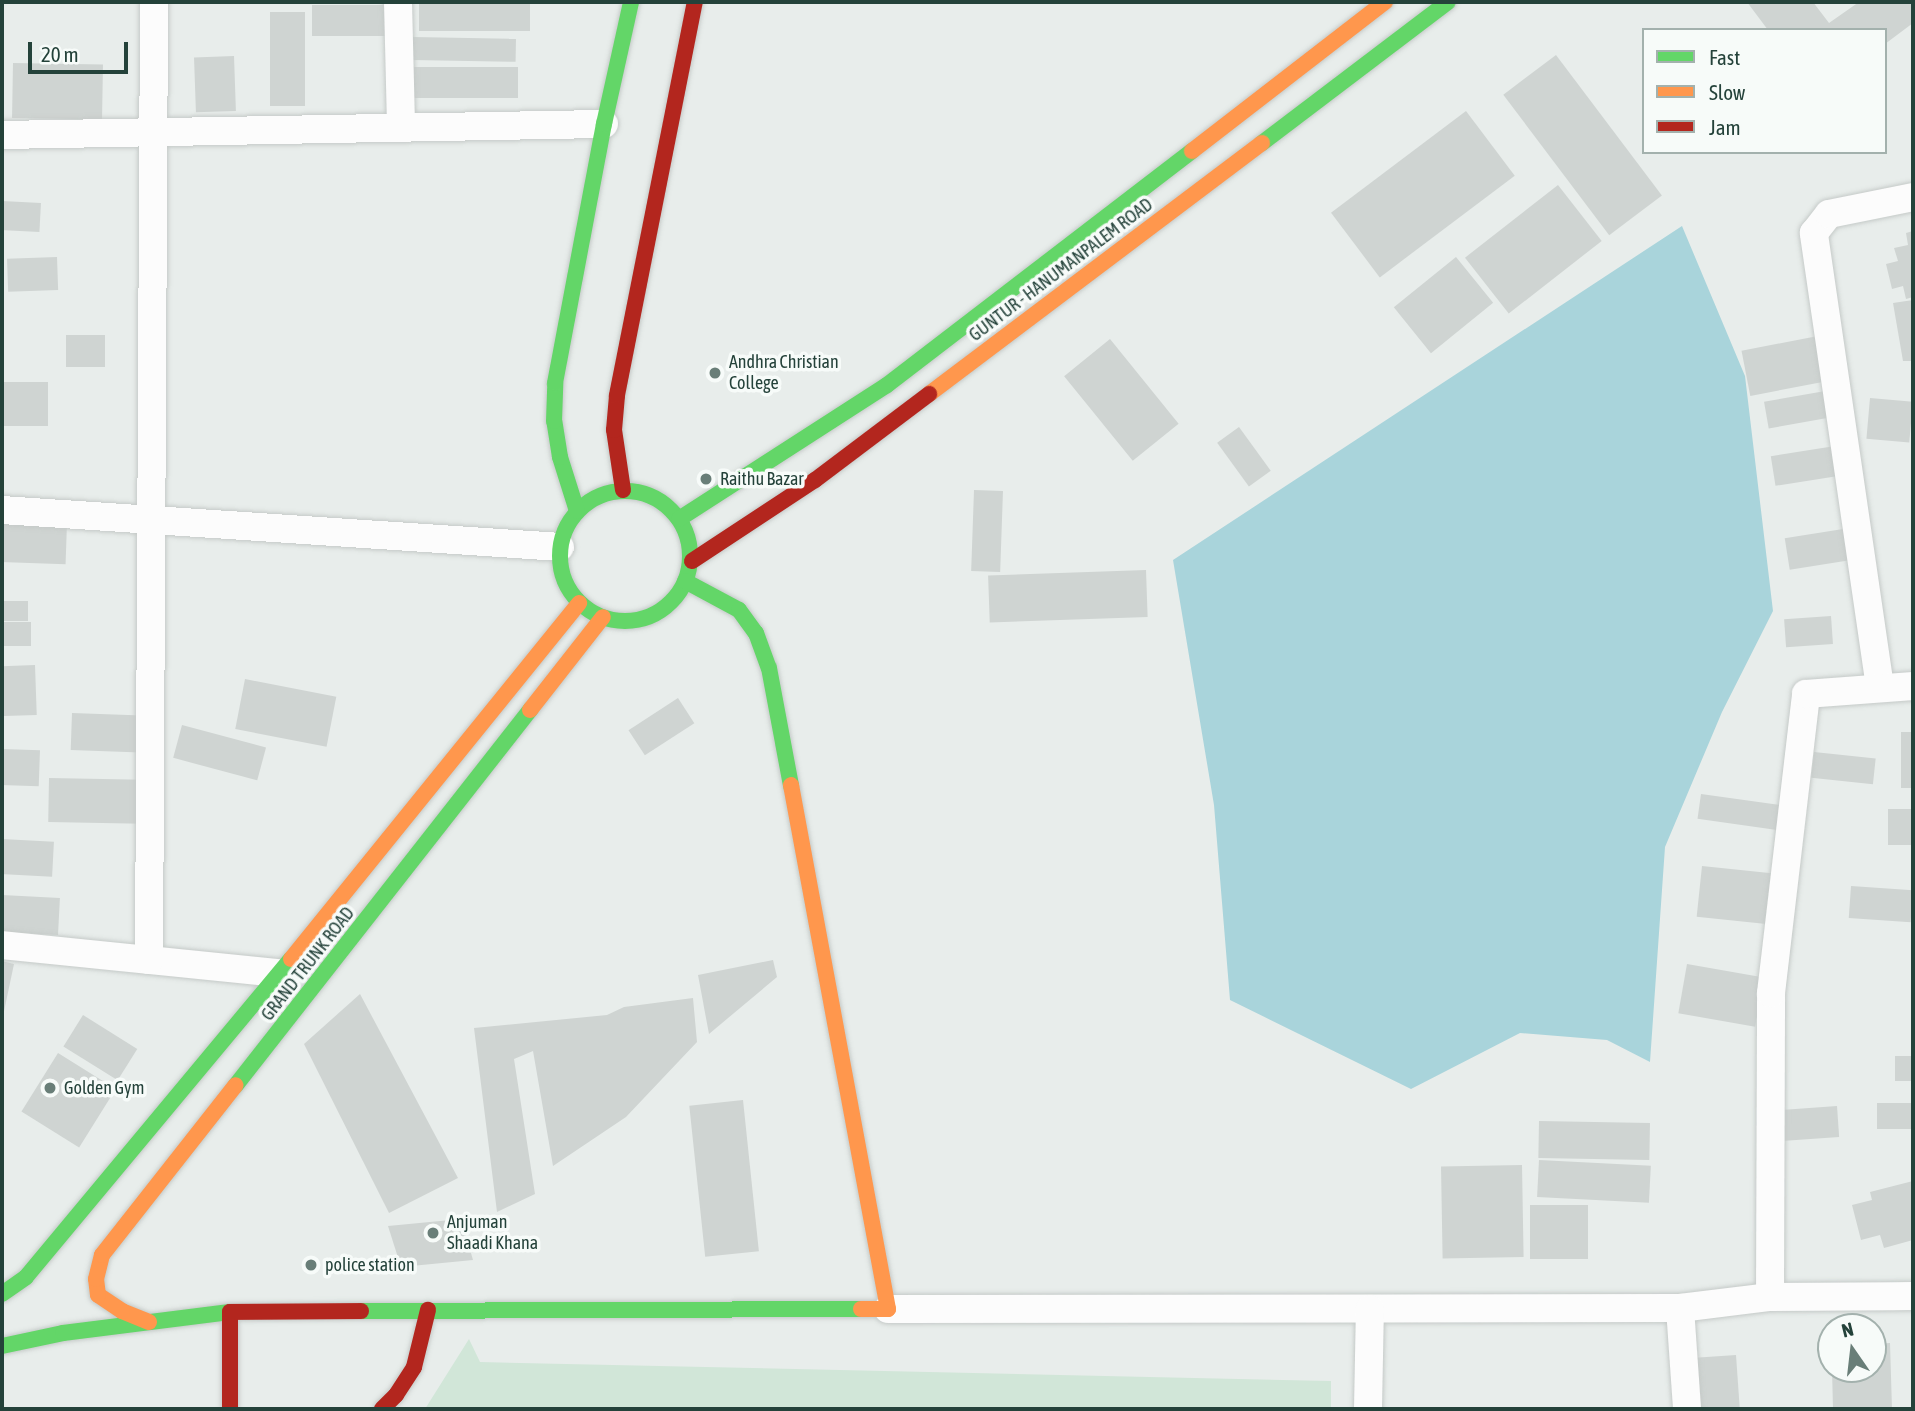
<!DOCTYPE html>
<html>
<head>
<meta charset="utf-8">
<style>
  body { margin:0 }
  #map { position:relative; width:1915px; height:1411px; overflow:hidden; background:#e8edeb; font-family:"Asap Condensed",sans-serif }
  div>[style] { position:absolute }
  .green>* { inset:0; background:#d1e6d8 }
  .water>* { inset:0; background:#a9d4db }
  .building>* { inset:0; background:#cfd4d2; transform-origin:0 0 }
  .roads { filter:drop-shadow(0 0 2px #c5cac8) drop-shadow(0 0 2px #c5cac8) }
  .street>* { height:28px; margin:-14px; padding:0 14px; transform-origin:14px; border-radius:14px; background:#fcfcfc }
  .fast>* { height:16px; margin:-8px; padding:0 8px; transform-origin:8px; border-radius:8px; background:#63d668 }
  .fast>.ring { margin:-8px; padding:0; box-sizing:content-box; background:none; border:16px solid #63d668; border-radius:50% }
  .slow>* { height:16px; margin:-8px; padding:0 8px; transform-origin:8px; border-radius:8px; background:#ff974d }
  .jam>* { height:16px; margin:-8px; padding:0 8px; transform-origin:8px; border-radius:8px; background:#b3261e }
  .dots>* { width:19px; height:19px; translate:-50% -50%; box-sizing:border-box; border:4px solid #f7fbf9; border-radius:50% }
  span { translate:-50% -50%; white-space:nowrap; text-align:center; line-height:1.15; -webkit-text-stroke:7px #f7fbf9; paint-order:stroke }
  .street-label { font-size:18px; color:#24423a }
  .poi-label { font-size:18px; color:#24423a }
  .left { translate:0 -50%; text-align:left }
  .frame { position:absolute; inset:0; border:4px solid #24423a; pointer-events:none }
  .legend { position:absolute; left:1642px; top:28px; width:245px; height:126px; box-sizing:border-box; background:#f7fbf9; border:2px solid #a3b1ad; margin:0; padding:9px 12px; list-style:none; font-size:21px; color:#24423a }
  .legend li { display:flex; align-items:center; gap:14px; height:35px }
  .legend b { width:35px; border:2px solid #a3b1ad }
  .north { position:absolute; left:1817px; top:1313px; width:70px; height:70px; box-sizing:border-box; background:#f7fbf9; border:2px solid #a3b1ad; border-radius:50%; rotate:346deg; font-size:19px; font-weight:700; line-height:28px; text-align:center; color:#24423a }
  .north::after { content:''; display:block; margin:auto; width:24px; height:32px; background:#697e78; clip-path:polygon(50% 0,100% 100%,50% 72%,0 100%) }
  .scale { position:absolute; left:28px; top:42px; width:100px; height:32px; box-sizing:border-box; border:4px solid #24423a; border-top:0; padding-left:9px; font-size:21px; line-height:24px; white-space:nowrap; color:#24423a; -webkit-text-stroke:5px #f7fbf9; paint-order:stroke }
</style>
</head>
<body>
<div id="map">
  <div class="green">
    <i style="clip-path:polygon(469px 1339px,480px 1362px,1331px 1381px,1331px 1409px,425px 1409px)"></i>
  </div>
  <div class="water">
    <i style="clip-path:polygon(1682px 226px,1745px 376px,1773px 611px,1722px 712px,1665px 847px,1650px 1062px,1607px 1040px,1520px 1033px,1411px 1089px,1230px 1000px,1214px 805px,1173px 560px)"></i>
  </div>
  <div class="building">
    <i style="left:419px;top:2px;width:111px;height:29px"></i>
    <i style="clip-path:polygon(1747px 2px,1813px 2px,1829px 23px,1859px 2px,1913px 2px,1913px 23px,1885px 44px,1885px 30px,1768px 30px)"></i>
    <i style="left:312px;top:5px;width:74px;height:31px"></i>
    <i style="left:270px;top:12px;width:35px;height:94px"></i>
    <i style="left:413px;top:37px;width:103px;height:23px;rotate:1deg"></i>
    <i style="left:1556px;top:55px;width:176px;height:66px;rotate:53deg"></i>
    <i style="left:234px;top:56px;width:55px;height:40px;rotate:88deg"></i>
    <i style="left:13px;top:63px;width:90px;height:55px;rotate:1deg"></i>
    <i style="left:518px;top:67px;width:31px;height:107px;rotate:90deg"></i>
    <i style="left:1466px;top:111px;width:81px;height:169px;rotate:53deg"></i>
    <i style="left:1558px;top:185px;width:71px;height:118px;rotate:52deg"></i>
    <i style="left:2px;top:201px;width:39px;height:29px;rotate:3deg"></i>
    <i style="clip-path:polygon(1913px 231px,1913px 297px,1906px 299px,1903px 286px,1892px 289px,1886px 264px,1898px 261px,1894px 248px,1908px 245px,1906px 233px)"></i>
    <i style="left:57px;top:257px;width:33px;height:50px;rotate:88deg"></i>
    <i style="left:1456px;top:257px;width:59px;height:80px;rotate:51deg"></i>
    <i style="clip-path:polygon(1913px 300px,1913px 361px,1903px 361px,1893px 303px)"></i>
    <i style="left:66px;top:335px;width:39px;height:32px"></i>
    <i style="left:1823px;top:335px;width:46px;height:83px;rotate:79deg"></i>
    <i style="left:1110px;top:339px;width:109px;height:59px;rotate:51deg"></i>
    <i style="left:2px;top:382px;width:46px;height:44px"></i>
    <i style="left:1831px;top:390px;width:27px;height:68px;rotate:80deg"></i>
    <i style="left:1870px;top:398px;width:43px;height:41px;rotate:5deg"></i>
    <i style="left:1239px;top:427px;width:54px;height:27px;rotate:54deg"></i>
    <i style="left:1835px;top:446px;width:30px;height:65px;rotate:81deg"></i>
    <i style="left:974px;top:490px;width:29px;height:81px;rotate:2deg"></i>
    <i style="left:2px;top:522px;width:65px;height:40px;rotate:2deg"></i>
    <i style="left:1843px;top:529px;width:32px;height:59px;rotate:81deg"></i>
    <i style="left:1146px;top:570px;width:47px;height:158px;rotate:88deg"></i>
    <i style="left:2px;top:601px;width:26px;height:20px"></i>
    <i style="left:1831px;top:616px;width:28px;height:47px;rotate:86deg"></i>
    <i style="left:2px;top:622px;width:29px;height:24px"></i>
    <i style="left:35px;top:665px;width:50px;height:33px;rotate:88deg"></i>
    <i style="left:245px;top:679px;width:93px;height:51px;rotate:11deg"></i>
    <i style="left:678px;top:698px;width:30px;height:59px;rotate:57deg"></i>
    <i style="left:72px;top:713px;width:70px;height:37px;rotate:2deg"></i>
    <i style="left:182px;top:725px;width:87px;height:34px;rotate:15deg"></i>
    <i style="left:1901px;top:732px;width:12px;height:56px"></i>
    <i style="left:2px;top:749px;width:38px;height:36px;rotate:2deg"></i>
    <i style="left:1814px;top:752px;width:62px;height:26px;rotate:6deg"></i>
    <i style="left:49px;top:778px;width:94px;height:44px;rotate:1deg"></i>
    <i style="left:1701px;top:794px;width:82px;height:25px;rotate:8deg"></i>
    <i style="left:1913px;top:809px;width:36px;height:25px;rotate:90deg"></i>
    <i style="left:2px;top:839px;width:52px;height:35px;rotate:3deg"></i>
    <i style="left:1702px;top:866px;width:70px;height:51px;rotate:6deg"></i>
    <i style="left:1851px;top:886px;width:62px;height:32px;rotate:4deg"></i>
    <i style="left:2px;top:895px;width:58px;height:37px;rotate:3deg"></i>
    <i style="clip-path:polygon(773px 960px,777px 977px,709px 1034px,698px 975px)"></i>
    <i style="clip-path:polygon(2px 961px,14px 964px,3px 1016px,2px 1015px)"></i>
    <i style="left:1687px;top:964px;width:78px;height:50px;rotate:10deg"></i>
    <i style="clip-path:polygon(360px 994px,458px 1178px,389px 1213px,304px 1044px)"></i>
    <i style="clip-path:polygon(693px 998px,697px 1042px,626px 1117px,553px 1166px,533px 1051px,514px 1059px,535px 1194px,497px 1212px,474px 1028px,607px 1015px,624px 1007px)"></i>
    <i style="left:83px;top:1015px;width:64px;height:37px;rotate:32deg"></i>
    <i style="left:58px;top:1053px;width:68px;height:69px;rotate:32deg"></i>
    <i style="left:1895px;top:1056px;width:18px;height:25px"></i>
    <i style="left:743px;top:1100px;width:152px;height:54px;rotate:84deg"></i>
    <i style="left:1913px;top:1103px;width:26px;height:36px;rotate:90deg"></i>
    <i style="left:1837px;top:1106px;width:31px;height:61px;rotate:86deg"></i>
    <i style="left:1539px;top:1121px;width:111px;height:37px;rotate:1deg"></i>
    <i style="left:1539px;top:1160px;width:112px;height:37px;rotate:3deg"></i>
    <i style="left:1522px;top:1165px;width:92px;height:81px;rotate:89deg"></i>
    <i style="clip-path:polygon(1913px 1181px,1913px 1240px,1884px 1248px,1880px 1235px,1861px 1240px,1852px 1205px,1872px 1200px,1870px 1192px)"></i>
    <i style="left:1530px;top:1205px;width:58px;height:54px"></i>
    <i style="clip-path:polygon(461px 1219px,473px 1260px,401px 1267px,388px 1226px)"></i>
    <i style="clip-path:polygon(1890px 1343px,1892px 1409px,1833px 1409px,1832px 1369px,1873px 1369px,1873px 1344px)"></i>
    <i style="left:1736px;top:1355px;width:54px;height:48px;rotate:86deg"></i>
  </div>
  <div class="roads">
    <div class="street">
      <i style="left:398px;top:2px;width:126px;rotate:88.6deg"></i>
      <i style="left:2px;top:135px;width:602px;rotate:-1.05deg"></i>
      <i style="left:2px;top:510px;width:559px;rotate:3.79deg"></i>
      <i style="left:1880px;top:687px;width:459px;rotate:-98.3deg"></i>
      <i style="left:1814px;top:233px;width:24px;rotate:-52deg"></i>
      <i style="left:1829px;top:214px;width:86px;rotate:-11.4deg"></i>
      <i style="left:2px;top:945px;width:279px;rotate:5.8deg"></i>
      <i style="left:149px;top:960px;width:958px;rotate:-89.7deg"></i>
      <i style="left:1770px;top:1297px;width:304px;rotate:-89.8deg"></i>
      <i style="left:1771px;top:993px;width:301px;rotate:-83.3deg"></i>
      <i style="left:1806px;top:694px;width:107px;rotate:-4.3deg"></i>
      <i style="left:1680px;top:1308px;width:101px;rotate:86deg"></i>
      <i style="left:888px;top:1309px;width:792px;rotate:-0.07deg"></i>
      <i style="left:1680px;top:1308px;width:91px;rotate:-7deg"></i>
      <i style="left:1770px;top:1297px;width:143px;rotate:-0.4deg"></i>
      <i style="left:1368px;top:1409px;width:100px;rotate:-88.9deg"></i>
    </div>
    <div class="fast">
      <i style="left:1262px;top:143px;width:233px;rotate:-37.2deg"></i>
      <i class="ring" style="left:560px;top:491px;width:114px;height:114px"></i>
      <i style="left:577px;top:511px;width:57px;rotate:-107.5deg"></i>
      <i style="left:560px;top:457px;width:36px;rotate:-99deg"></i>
      <i style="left:554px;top:421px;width:38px;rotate:-88deg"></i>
      <i style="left:555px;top:383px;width:264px;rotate:-79.3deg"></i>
      <i style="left:604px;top:124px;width:125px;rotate:-77.5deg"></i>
      <i style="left:679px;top:519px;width:247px;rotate:-32.8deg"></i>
      <i style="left:887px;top:385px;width:384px;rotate:-37.5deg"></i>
      <i style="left:685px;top:581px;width:61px;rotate:28.2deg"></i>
      <i style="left:739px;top:610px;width:29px;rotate:54deg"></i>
      <i style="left:756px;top:633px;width:37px;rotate:70deg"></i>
      <i style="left:769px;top:668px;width:119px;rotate:79.4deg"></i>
      <i style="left:236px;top:1085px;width:477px;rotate:-51.9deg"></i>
      <i style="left:2px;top:1294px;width:29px;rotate:-35deg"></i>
      <i style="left:26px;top:1277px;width:414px;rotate:-50.2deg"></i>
      <i style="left:361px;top:1311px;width:500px;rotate:-0.23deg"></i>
      <i style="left:2px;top:1346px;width:62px;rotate:-12deg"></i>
      <i style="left:63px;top:1333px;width:168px;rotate:-7.2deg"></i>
    </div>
    <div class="slow">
      <i style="left:1192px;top:151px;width:244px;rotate:-37.7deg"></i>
      <i style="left:929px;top:394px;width:417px;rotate:-37deg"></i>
      <i style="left:530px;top:710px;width:118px;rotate:-51.9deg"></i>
      <i style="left:791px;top:785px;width:533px;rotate:79.51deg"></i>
      <i style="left:888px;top:1309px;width:27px;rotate:180deg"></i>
      <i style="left:291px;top:959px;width:458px;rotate:-51deg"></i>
      <i style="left:149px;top:1322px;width:29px;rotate:-158deg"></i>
      <i style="left:122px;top:1311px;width:29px;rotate:-146deg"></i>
      <i style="left:98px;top:1295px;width:16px;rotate:-97deg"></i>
      <i style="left:96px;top:1279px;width:25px;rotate:-76deg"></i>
      <i style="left:102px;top:1255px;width:216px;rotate:-51.8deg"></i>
    </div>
    <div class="jam">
      <i style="left:623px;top:490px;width:61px;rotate:-98.5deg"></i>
      <i style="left:614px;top:430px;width:35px;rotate:-85deg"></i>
      <i style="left:617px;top:395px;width:401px;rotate:-78.8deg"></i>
      <i style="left:692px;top:561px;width:147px;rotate:-33.4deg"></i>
      <i style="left:815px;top:480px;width:143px;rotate:-37deg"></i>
      <i style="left:230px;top:1409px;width:97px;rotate:-90deg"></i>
      <i style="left:230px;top:1312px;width:131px;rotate:-0.4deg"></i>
      <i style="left:382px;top:1409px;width:20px;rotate:-45deg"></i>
      <i style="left:396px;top:1395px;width:33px;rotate:-57deg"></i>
      <i style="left:414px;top:1367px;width:59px;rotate:-76.2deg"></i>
    </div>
  </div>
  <div class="dots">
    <i style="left:715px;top:373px;background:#697e78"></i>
    <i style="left:706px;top:479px;background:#697e78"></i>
    <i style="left:50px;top:1088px;background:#697e78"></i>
    <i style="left:433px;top:1233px;background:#697e78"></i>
    <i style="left:311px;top:1265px;background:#697e78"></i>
  </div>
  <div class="street-label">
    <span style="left:1061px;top:270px;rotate:-37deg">GUNTUR - HANUMANPALEM ROAD</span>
    <span style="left:308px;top:964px;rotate:-52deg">GRAND TRUNK ROAD</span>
  </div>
  <div class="poi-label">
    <span class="left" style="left:729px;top:373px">Andhra Christian<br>College</span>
    <span class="left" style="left:720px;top:479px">Raithu Bazar</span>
    <span class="left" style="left:64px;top:1088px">Golden Gym</span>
    <span class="left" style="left:447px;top:1233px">Anjuman<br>Shaadi Khana</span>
    <span class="left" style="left:325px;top:1265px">police station</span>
  </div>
  <div class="frame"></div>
  <ul class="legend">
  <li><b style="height:9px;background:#63d668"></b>Fast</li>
  <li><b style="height:9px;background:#ff974d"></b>Slow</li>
  <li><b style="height:9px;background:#b3261e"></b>Jam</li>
  </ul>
  <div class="north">N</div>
  <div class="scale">20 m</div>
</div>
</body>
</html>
